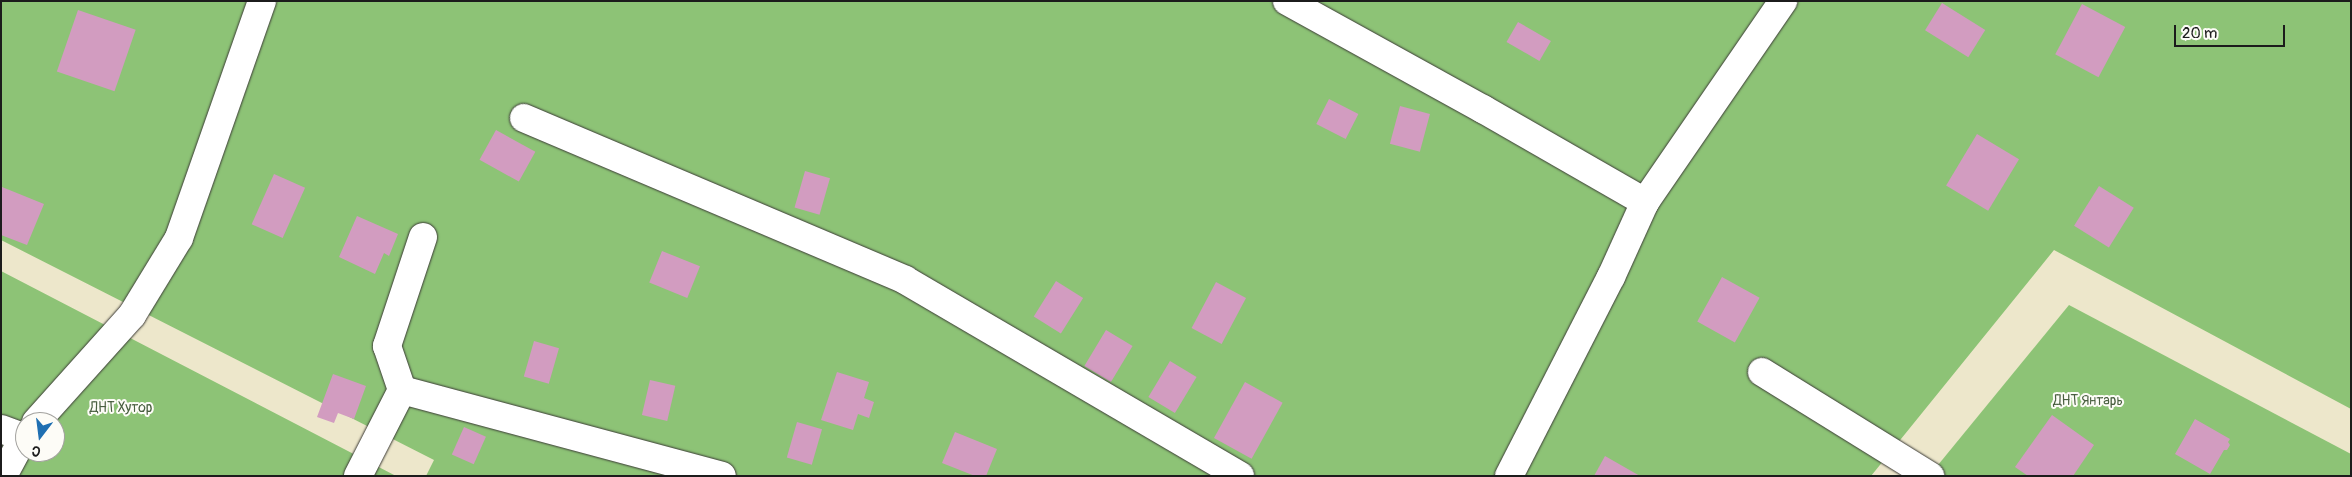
<!DOCTYPE html>
<html>
<head>
<meta charset="utf-8">
<style>
  body { margin:0 }
  #map { position:relative; width:2352px; height:477px; overflow:hidden; background:#ede7cb; font-family:Pangolin,sans-serif }
  div>[style] { position:absolute }
  .green>* { inset:0; background:#8dc376 }
  .building>* { inset:0; background:#d29cc0; transform-origin:0 0 }
  .roads { filter:drop-shadow(0 0 1px #3b3a36) drop-shadow(0 0 1px #3b3a36) }
  .minor>* { height:28px; margin:-14px; padding:0 14px; transform-origin:14px; border-radius:14px; background:#fff }
  span { translate:-50% -50%; white-space:nowrap; text-align:center; line-height:1.15; -webkit-text-stroke:4px #fdfcf7; paint-order:stroke }
  .park-label { font-size:14px; color:#495f40 }
  .frame { position:absolute; inset:0; border:2px solid #1c1c1c; pointer-events:none }
  .north { position:absolute; left:15px; top:412px; width:50px; height:50px; box-sizing:border-box; background:#fdfcf7; border:1px solid #a3a29f; border-radius:50%; rotate:195deg; font-size:14px; font-weight:700; line-height:20px; text-align:center; color:#1c1c1c }
  .north::after { content:''; display:block; margin:auto; width:18px; height:22px; background:#1f6fb2; clip-path:polygon(50% 0,100% 100%,50% 72%,0 100%) }
  .scale { position:absolute; left:2174px; top:25px; width:111px; height:22px; box-sizing:border-box; border:2px solid #1c1c1c; border-top:0; padding-left:6px; font-size:15px; line-height:18px; white-space:nowrap; color:#1c1c1c; -webkit-text-stroke:4px #fdfcf7; paint-order:stroke }
</style>
</head>
<body>
<div id="map">
  <div class="green">
    <i style="clip-path:polygon(1px 1px,2351px 1px,2351px 409px,2054px 250px,1871px 476px,426px 476px,434px 460px,1px 240px)"></i>
    <i style="clip-path:polygon(evenodd,1px 271px,396px 476px,1px 476px,1px 271px,25px 422px,55px 422px,55px 452px,25px 452px,25px 422px)"></i>
    <i style="clip-path:polygon(2069px 305px,2351px 454px,2351px 476px,1929px 476px)"></i>
  </div>
  <div class="building">
    <i style="left:1942px;top:3px;width:51px;height:32px;rotate:32deg"></i>
    <i style="left:2082px;top:4px;width:49px;height:57px;rotate:28deg"></i>
    <i style="left:78px;top:10px;width:61px;height:65px;rotate:19deg"></i>
    <i style="left:1518px;top:22px;width:38px;height:23px;rotate:30deg"></i>
    <i style="left:1329px;top:99px;width:33px;height:28px;rotate:27deg"></i>
    <i style="left:1400px;top:106px;width:31px;height:39px;rotate:15deg"></i>
    <i style="left:496px;top:130px;width:45px;height:34px;rotate:29deg"></i>
    <i style="left:1977px;top:134px;width:49px;height:60px;rotate:31deg"></i>
    <i style="left:805px;top:171px;width:26px;height:38px;rotate:16deg"></i>
    <i style="left:274px;top:174px;width:34px;height:55px;rotate:24deg"></i>
    <i style="left:2099px;top:186px;width:41px;height:47px;rotate:32deg"></i>
    <i style="clip-path:polygon(2px 187px,44px 204px,27px 245px,1px 235px)"></i>
    <i style="clip-path:polygon(357px 216px,398px 234px,389px 256px,384px 253px,375px 274px,339px 257px)"></i>
    <i style="left:662px;top:251px;width:41px;height:34px;rotate:22deg"></i>
    <i style="left:1722px;top:277px;width:43px;height:51px;rotate:29deg"></i>
    <i style="left:1056px;top:281px;width:32px;height:42px;rotate:32deg"></i>
    <i style="left:1216px;top:282px;width:34px;height:52px;rotate:28deg"></i>
    <i style="left:1106px;top:330px;width:31px;height:42px;rotate:31deg"></i>
    <i style="left:534px;top:341px;width:26px;height:37px;rotate:16deg"></i>
    <i style="left:1170px;top:361px;width:31px;height:42px;rotate:31deg"></i>
    <i style="clip-path:polygon(837px 372px,869px 382px,864px 398px,874px 402px,869px 418px,858px 414px,853px 430px,821px 420px)"></i>
    <i style="clip-path:polygon(333px 374px,366px 386px,354px 419px,338px 413px,334px 423px,317px 417px)"></i>
    <i style="left:650px;top:380px;width:26px;height:36px;rotate:13deg"></i>
    <i style="left:1245px;top:382px;width:43px;height:64px;rotate:29deg"></i>
    <i style="clip-path:polygon(2052px 415px,2094px 445px,2073px 476px,2028px 476px,2015px 467px)"></i>
    <i style="clip-path:polygon(2195px 419px,2230px 439px,2228px 442px,2230px 445px,2227px 450px,2224px 450px,2210px 474px,2175px 454px)"></i>
    <i style="left:797px;top:422px;width:26px;height:37px;rotate:16deg"></i>
    <i style="left:464px;top:427px;width:24px;height:30px;rotate:24deg"></i>
    <i style="clip-path:polygon(955px 432px,997px 449px,986px 476px,975px 476px,942px 463px)"></i>
    <i style="clip-path:polygon(1605px 456px,1640px 476px,1594px 476px)"></i>
  </div>
  <div class="roads">
    <div class="minor">
      <i style="left:1287px;top:1px;width:224px;rotate:28.9deg"></i>
      <i style="left:1483px;top:109px;width:187px;rotate:29.9deg"></i>
      <i style="left:524px;top:118px;width:414px;rotate:23deg"></i>
      <i style="left:905px;top:280px;width:388px;rotate:30.3deg"></i>
      <i style="left:423px;top:237px;width:115px;rotate:108.3deg"></i>
      <i style="left:387px;top:346px;width:46px;rotate:71.2deg"></i>
      <i style="left:402px;top:390px;width:331px;rotate:15deg"></i>
      <i style="left:1762px;top:372px;width:198px;rotate:31.8deg"></i>
      <i style="left:36px;top:422px;width:144px;rotate:-48.1deg"></i>
      <i style="left:132px;top:315px;width:90px;rotate:-58.6deg"></i>
      <i style="left:179px;top:238px;width:251px;rotate:-70.7deg"></i>
      <i style="left:1px;top:429px;width:23px;rotate:20deg"></i>
      <i style="left:3px;top:476px;width:47px;rotate:-61.8deg"></i>
      <i style="left:358px;top:476px;width:97px;rotate:-62.9deg"></i>
      <i style="left:1509px;top:476px;width:224px;rotate:-62.9deg"></i>
      <i style="left:1611px;top:277px;width:82px;rotate:-65.6deg"></i>
      <i style="left:1645px;top:202px;width:244px;rotate:-55.5deg"></i>
    </div>
  </div>
  <div class="park-label">
    <span style="left:2088px;top:401px">ДНТ Янтарь</span>
    <span style="left:121px;top:408px">ДНТ Хутор</span>
  </div>
  <div class="frame"></div>
  <div class="north">С</div>
  <div class="scale">20 m</div>
</div>
</body>
</html>
